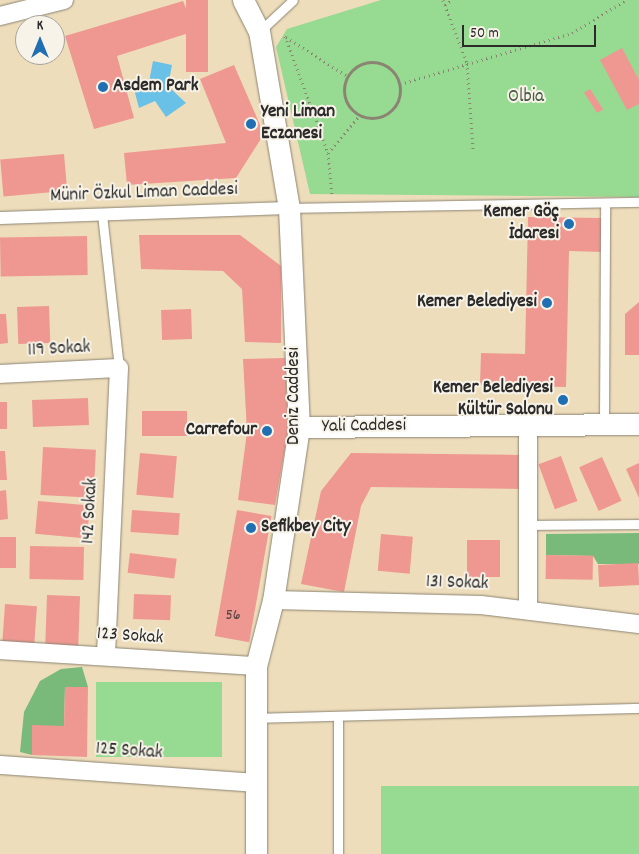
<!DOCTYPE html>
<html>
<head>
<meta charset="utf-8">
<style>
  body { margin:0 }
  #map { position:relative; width:639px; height:854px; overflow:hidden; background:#edb; font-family:Dekko,sans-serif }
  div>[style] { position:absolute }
  .green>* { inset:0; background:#97da91; transform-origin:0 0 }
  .forest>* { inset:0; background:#79ba7b }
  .water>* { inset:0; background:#6ac1e7 }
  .building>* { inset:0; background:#ef9891; transform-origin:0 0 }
  .path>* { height:3px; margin-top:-1.5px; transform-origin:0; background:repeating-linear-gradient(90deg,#8c8473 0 1px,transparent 0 5px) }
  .path>.ring { margin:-1.5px; padding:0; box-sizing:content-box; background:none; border:3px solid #8c8473; border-radius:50% }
  .roads { filter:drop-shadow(0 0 1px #8c8473) drop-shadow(0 0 1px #8c8473) }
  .service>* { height:9px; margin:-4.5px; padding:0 4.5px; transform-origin:4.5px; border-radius:4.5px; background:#fff }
  .pedestrian>* { height:12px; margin:-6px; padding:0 6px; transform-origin:6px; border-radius:6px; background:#fff }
  .minor>* { height:18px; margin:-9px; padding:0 9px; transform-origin:9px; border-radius:9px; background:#fff }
  .tertiary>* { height:21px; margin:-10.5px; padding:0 10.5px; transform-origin:10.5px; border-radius:10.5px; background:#fff }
  .dots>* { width:14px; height:14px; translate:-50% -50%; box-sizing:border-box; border:2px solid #f7f3e8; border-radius:50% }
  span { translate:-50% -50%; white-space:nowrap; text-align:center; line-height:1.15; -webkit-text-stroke:4px #f7f3e8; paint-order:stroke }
  .number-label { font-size:16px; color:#5c4644 }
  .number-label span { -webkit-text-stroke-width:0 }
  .poi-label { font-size:19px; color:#2b2b2b; font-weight:700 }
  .left { translate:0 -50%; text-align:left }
  .right { translate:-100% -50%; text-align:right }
  .park-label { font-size:19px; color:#465744 }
  .street-label { font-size:19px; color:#2b2b2b }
  .north { position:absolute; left:15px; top:15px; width:50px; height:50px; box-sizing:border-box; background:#f7f3e8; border:1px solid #a5a39c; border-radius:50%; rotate:0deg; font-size:14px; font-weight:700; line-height:20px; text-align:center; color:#2b2b2b }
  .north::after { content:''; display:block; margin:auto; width:18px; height:22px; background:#1f6fb2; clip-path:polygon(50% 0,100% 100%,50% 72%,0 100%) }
  .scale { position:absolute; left:462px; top:25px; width:134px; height:22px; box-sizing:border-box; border:2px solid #2b2b2b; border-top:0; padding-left:6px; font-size:15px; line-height:18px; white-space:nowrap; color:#2b2b2b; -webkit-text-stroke:4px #f7f3e8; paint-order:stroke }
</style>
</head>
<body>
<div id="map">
  <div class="green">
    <i style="clip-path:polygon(381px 0,639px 0,639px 197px,310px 194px,276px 47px,287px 29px)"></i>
    <i style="left:96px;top:682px;width:126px;height:75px"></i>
    <i style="left:639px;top:786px;width:68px;height:258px;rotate:90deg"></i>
  </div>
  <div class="forest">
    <i style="clip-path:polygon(639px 533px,639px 564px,598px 564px,593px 556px,546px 555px,546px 534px)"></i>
    <i style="clip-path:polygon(82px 667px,88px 687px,65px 687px,64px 726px,33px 726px,32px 755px,20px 752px,24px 712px,40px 681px,61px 669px)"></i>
  </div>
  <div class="water">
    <i style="clip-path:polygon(153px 61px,172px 65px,168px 86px,186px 103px,166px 117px,155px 101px,139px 108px,134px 89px,149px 82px)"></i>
  </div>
  <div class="building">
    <i style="left:186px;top:0;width:22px;height:72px"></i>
    <i style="clip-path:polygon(183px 1px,195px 31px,117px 56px,134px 118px,94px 129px,65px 36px)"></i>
    <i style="clip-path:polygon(622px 48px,639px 80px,639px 104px,627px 110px,600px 60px)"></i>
    <i style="clip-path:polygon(234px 65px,264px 134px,236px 178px,127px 185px,124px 153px,226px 143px,200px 79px)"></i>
    <i style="left:590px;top:89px;width:24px;height:7px;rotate:57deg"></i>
    <i style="left:64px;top:154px;width:37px;height:64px;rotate:85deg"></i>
    <i style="clip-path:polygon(528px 217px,604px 218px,603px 252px,569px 251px,566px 387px,480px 385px,481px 353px,525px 354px)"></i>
    <i style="clip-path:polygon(139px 235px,240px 235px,281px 266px,281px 343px,245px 342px,242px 289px,223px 271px,141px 269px)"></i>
    <i style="left:87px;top:236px;width:39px;height:87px;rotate:89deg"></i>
    <i style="clip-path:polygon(639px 302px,639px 355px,625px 355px,625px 314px)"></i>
    <i style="left:49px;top:306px;width:37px;height:32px;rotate:88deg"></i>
    <i style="left:191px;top:309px;width:30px;height:30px;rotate:88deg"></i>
    <i style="clip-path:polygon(0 314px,6px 314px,8px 343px,0 344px)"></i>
    <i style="clip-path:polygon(285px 358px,288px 430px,275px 505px,238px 500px,247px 432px,243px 359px)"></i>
    <i style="left:88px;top:398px;width:27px;height:56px;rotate:88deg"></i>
    <i style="left:0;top:402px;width:7px;height:27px"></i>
    <i style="left:142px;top:411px;width:45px;height:25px"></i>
    <i style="left:43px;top:447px;width:53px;height:48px;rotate:3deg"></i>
    <i style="clip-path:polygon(0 451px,5px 451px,7px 480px,0 480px)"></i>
    <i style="left:140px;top:453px;width:37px;height:42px;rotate:5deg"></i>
    <i style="clip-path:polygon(351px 453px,521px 455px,521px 489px,371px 487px,361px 506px,344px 592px,301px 584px,321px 491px)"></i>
    <i style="left:561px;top:456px;width:48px;height:24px;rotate:70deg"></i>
    <i style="left:602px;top:457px;width:48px;height:25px;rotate:66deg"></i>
    <i style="clip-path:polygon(639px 463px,639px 498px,626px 469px)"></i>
    <i style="clip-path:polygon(6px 490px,8px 519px,0 520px,0 491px)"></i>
    <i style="left:38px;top:501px;width:52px;height:33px;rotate:5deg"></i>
    <i style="left:132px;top:510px;width:48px;height:22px;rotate:4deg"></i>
    <i style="left:237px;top:510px;width:35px;height:128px;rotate:10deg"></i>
    <i style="left:381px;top:534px;width:32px;height:37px;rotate:5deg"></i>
    <i style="left:0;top:537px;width:16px;height:31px"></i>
    <i style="left:500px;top:540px;width:37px;height:33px;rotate:90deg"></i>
    <i style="left:30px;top:546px;width:54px;height:33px;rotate:1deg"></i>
    <i style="left:130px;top:553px;width:47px;height:20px;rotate:7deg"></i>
    <i style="left:546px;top:555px;width:47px;height:24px;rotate:1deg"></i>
    <i style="left:638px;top:563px;width:22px;height:40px;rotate:87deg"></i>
    <i style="left:134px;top:594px;width:37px;height:25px;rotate:2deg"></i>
    <i style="left:47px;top:595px;width:33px;height:56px;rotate:2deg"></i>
    <i style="left:5px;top:604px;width:32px;height:41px;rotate:4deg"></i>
    <i style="clip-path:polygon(65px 687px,88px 687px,87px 757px,32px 755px,32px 725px,64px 726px)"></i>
  </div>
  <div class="path">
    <i style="left:443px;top:0;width:67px;rotate:69.1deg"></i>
    <i style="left:467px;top:63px;width:86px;rotate:86deg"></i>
    <i style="left:445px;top:5px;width:9px;rotate:-36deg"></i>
    <i style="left:285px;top:36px;width:125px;rotate:69.8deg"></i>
    <i style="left:328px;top:153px;width:42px;rotate:84.6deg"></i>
    <i style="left:286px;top:37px;width:72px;rotate:32.6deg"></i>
    <i class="ring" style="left:344px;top:62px;width:53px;height:53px"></i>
    <i style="left:400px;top:84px;width:179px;rotate:-16.5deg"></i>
    <i style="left:572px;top:33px;width:63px;rotate:-31.4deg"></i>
    <i style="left:328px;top:153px;width:48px;rotate:-50deg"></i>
  </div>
  <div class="roads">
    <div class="service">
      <i style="left:260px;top:31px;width:45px;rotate:-43.2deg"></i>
      <i style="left:290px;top:208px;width:349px;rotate:-1deg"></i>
      <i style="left:102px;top:214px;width:155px;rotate:83.7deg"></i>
      <i style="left:604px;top:424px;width:221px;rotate:-89.7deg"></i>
      <i style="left:528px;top:525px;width:111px;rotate:-0.5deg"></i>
      <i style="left:256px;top:718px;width:383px;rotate:-1.5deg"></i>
      <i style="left:338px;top:854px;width:138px;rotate:-90deg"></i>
    </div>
    <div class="pedestrian">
      <i style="left:0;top:218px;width:289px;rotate:-2deg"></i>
    </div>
    <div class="minor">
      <i style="left:0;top:16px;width:66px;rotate:-14deg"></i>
      <i style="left:0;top:374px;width:119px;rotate:-2.9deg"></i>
      <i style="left:119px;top:368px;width:288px;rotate:92.6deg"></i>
      <i style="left:528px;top:425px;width:184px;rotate:90deg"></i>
      <i style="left:273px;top:600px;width:208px;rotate:1.4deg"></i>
      <i style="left:481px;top:605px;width:159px;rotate:6.9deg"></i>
      <i style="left:0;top:650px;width:256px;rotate:3.6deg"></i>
      <i style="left:0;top:765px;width:256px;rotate:4deg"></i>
    </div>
    <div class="tertiary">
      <i style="left:243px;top:0;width:35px;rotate:63deg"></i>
      <i style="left:259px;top:31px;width:180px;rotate:80.4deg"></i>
      <i style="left:289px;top:208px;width:219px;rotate:87.4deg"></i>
      <i style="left:299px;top:427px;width:175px;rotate:98.5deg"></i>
      <i style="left:273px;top:600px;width:68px;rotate:104.4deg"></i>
      <i style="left:256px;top:666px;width:188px;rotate:90deg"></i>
      <i style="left:299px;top:427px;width:340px;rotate:-0.5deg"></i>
    </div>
  </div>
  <div class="dots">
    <i style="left:103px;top:87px;background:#1f6fb2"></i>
    <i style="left:251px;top:124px;background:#1f6fb2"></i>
    <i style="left:569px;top:224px;background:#1f6fb2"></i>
    <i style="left:547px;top:303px;background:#1f6fb2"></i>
    <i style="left:563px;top:400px;background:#1f6fb2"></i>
    <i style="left:267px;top:431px;background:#1f6fb2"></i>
    <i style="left:251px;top:528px;background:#1f6fb2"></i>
  </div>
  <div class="number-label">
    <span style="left:233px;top:616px">56</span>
  </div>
  <div class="poi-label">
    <span class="left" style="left:113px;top:87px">Asdem Park</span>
    <span class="left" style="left:261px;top:124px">Yeni Liman<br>Eczanesi</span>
    <span class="right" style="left:559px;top:224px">Kemer Göç<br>İdaresi</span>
    <span class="right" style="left:537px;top:303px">Kemer Belediyesi</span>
    <span class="right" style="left:553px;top:400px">Kemer Belediyesi<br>Kültür Salonu</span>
    <span class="right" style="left:257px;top:431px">Carrefour</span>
    <span class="left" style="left:261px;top:528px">Sefikbey City</span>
  </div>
  <div class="park-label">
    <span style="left:526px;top:98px">Olbia</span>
  </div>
  <div class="street-label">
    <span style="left:144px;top:194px;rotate:-2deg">Münir Özkul Liman Caddesi</span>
    <span style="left:59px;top:350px;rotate:-3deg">119 Sokak</span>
    <span style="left:295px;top:396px;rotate:-90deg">Deniz Caddesi</span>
    <span style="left:364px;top:427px;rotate:-1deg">Yali Caddesi</span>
    <span style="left:91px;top:511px;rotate:-87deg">142 Sokak</span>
    <span style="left:457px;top:584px;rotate:2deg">131 Sokak</span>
    <span style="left:130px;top:637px;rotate:4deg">123 Sokak</span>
    <span style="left:129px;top:752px;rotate:4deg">125 Sokak</span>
  </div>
  <div class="north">K</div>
  <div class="scale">50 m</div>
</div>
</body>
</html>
